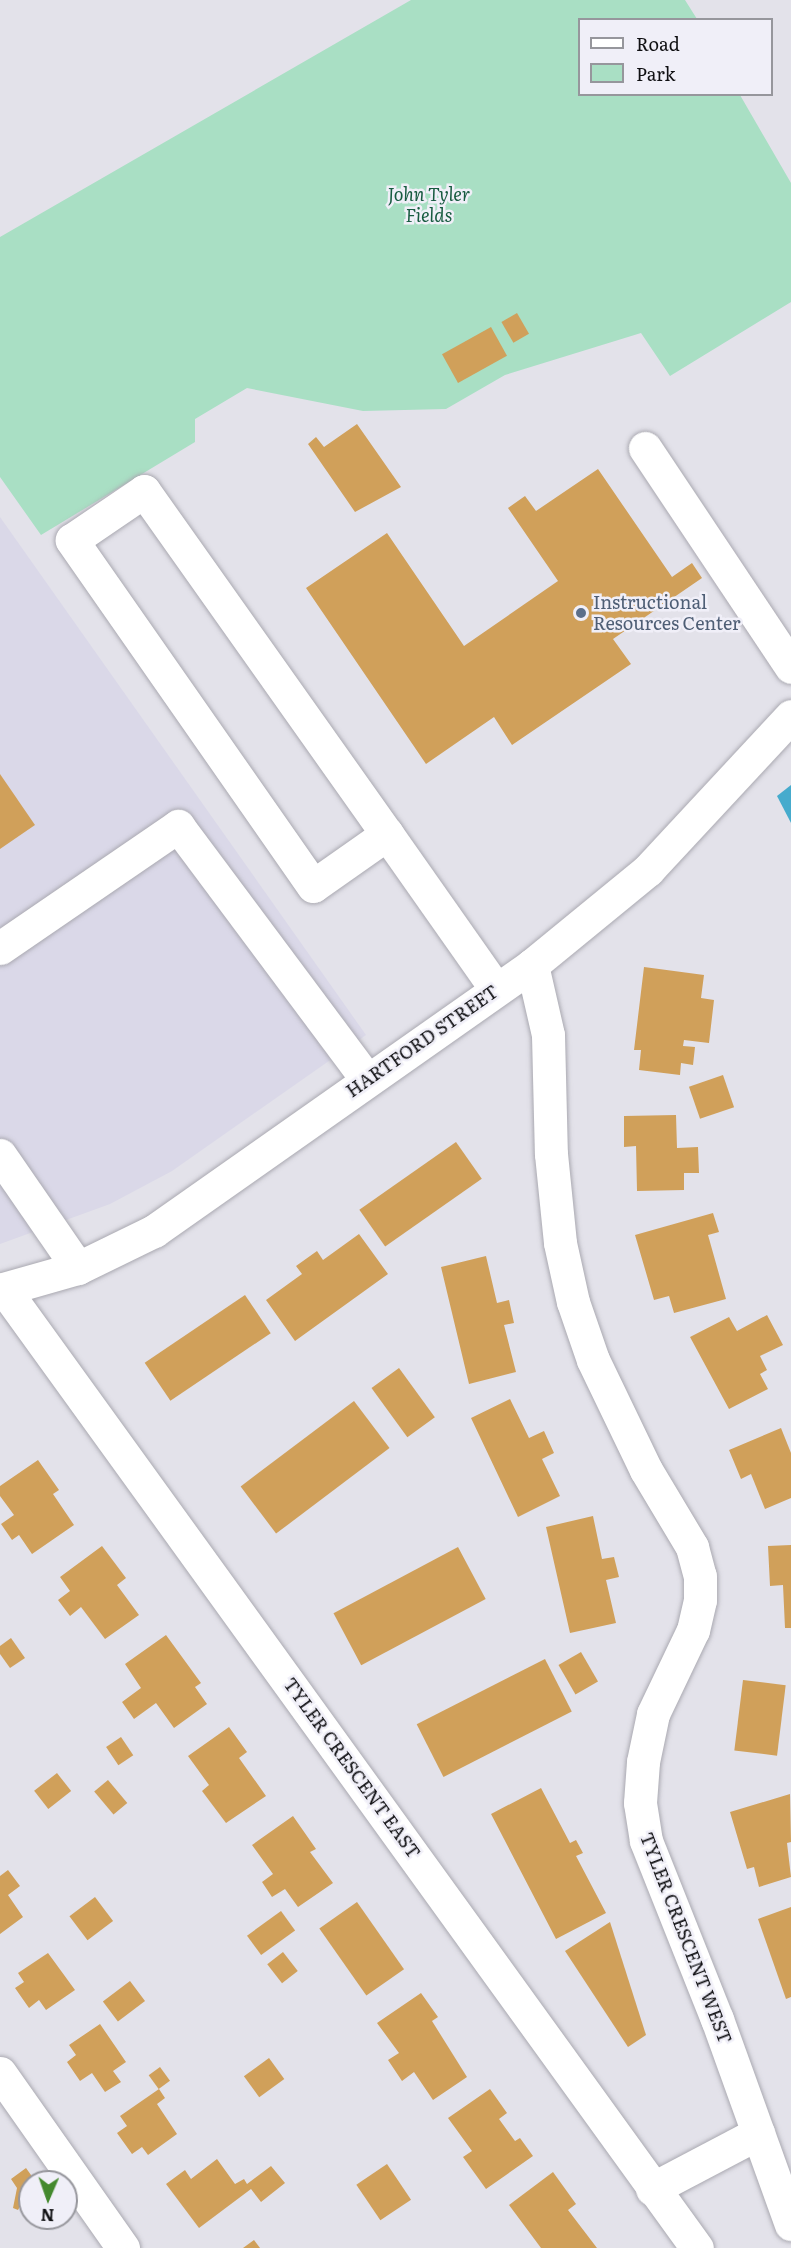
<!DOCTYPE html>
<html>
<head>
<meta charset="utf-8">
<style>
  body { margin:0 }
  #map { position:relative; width:791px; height:2248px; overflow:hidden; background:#e3e2ea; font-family:Literata,serif }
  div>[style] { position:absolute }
  .built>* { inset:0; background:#dad8e8 }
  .green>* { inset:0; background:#a9dfc4 }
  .water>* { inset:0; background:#46abcd }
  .building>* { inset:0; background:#d0a05a; transform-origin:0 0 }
  .roads { filter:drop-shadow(0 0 2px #aaa9b1) drop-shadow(0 0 2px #aaa9b1) }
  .minor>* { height:33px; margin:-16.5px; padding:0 16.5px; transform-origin:16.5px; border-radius:16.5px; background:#fff }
  .dots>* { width:16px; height:16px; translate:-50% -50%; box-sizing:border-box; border:3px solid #f0eff8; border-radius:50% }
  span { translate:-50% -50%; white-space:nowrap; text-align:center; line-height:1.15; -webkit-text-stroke:5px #f0eff8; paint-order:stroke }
  .park-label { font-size:18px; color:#175b40; font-style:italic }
  .service-label { font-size:18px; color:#4e5e75 }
  .left { translate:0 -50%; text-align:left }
  .street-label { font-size:18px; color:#101013 }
  .legend { position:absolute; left:578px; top:18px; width:195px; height:78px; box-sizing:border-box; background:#f0eff8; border:2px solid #96969c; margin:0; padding:8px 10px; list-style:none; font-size:18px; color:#101013 }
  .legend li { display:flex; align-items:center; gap:12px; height:30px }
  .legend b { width:30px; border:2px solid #96969c }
  .north { position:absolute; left:18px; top:2170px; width:60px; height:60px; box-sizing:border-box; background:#f0eff8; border:2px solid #96969c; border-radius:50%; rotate:182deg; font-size:16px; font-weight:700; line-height:24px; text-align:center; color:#101013 }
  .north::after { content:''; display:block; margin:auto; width:21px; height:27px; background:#44892e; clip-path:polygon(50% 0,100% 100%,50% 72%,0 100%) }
</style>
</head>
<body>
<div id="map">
  <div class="built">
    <i style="clip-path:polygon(0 517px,366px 1035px,172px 1171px,110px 1204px,0 1244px)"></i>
  </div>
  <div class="green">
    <i style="clip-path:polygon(411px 0,685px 0,697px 19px,580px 20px,580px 94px,740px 95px,791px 183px,791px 302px,670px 376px,641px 333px,505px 375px,446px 409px,363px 411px,247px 388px,195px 419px,195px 442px,41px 535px,0 477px,0 237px)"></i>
  </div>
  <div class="water">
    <i style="clip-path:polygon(791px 785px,791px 823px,777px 796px)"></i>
  </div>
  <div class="building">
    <i style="left:517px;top:313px;width:24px;height:18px;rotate:60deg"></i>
    <i style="left:491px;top:327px;width:33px;height:56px;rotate:61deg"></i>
    <i style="clip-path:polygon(357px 424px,401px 487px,355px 512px,308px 444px,316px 437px,324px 447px)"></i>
    <i style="clip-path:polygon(598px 469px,672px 577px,692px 563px,702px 578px,613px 639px,631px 664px,512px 745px,494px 717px,426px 764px,306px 588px,387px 533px,464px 646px,558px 581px,508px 508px,525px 496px,536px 511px)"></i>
    <i style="clip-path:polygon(0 774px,35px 825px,0 849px)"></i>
    <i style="clip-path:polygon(644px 967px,704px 975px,701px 998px,714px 1000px,709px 1043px,684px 1040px,683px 1046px,695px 1047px,693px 1065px,681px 1063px,680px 1075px,639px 1070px,641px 1050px,634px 1050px)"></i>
    <i style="left:723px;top:1075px;width:34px;height:36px;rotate:71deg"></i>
    <i style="clip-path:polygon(676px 1115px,677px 1148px,698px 1147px,699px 1173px,684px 1173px,684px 1190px,637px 1191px,636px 1146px,624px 1147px,624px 1116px)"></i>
    <i style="left:456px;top:1142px;width:45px;height:118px;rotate:55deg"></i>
    <i style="clip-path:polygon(713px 1213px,719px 1232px,708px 1235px,726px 1299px,674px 1313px,669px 1296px,654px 1300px,635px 1235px)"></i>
    <i style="clip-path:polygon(359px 1234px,388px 1274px,295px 1341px,266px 1300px,302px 1274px,296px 1266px,317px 1251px,323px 1260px)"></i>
    <i style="clip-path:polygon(486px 1256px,497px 1303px,509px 1300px,514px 1323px,504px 1325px,516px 1372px,469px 1384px,441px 1267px)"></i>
    <i style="left:245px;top:1295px;width:46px;height:121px;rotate:56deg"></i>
    <i style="clip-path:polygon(767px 1315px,783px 1345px,760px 1356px,767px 1370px,760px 1374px,768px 1389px,729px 1409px,690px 1337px,729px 1317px,737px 1331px)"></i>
    <i style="left:399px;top:1368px;width:61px;height:34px;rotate:54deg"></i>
    <i style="clip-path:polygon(510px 1399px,529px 1438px,544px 1431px,554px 1453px,542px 1459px,560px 1496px,518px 1517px,471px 1418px)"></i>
    <i style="left:354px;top:1401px;width:59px;height:142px;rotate:53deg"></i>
    <i style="clip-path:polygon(781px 1428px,791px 1453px,791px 1498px,765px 1509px,751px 1474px,741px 1479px,729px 1450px)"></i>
    <i style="clip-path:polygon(38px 1460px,59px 1490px,53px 1494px,74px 1525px,32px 1554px,19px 1535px,12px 1540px,1px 1524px,14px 1515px,0 1496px,0 1486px)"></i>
    <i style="clip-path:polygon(593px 1516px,602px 1559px,614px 1557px,619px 1577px,606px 1580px,616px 1623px,570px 1633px,546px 1527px)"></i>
    <i style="clip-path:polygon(791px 1545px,791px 1628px,785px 1628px,783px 1585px,770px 1586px,768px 1546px)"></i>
    <i style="clip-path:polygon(102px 1546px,126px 1578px,117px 1585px,139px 1615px,105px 1639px,81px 1607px,70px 1616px,58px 1600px,70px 1591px,60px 1577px)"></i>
    <i style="left:458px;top:1547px;width:59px;height:141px;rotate:62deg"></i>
    <i style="clip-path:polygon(166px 1635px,201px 1683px,195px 1687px,207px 1704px,174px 1728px,156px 1703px,134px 1719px,122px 1702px,141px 1688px,125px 1664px)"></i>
    <i style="clip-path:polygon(11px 1638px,25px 1658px,10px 1668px,0 1654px,0 1646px)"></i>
    <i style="left:581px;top:1652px;width:34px;height:26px;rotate:60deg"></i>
    <i style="left:545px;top:1659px;width:59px;height:144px;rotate:63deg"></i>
    <i style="left:743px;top:1680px;width:43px;height:71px;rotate:7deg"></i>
    <i style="clip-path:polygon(229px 1727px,247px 1752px,239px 1758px,266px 1796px,226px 1823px,202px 1791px,209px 1785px,188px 1756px)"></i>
    <i style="left:121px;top:1737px;width:22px;height:18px;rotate:56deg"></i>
    <i style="left:57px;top:1773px;width:23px;height:29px;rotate:52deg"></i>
    <i style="left:108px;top:1780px;width:30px;height:18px;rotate:50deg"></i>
    <i style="clip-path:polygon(541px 1788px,570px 1843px,576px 1840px,583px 1853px,576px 1856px,606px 1913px,556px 1939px,491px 1814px)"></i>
    <i style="clip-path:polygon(790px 1794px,791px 1842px,787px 1843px,791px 1877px,759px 1887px,754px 1867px,747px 1869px,730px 1812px)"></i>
    <i style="clip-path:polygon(293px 1816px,316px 1849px,310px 1852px,333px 1883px,298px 1907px,285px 1889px,272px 1897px,262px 1882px,273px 1874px,252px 1845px)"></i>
    <i style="clip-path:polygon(8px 1870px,20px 1886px,8px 1895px,23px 1917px,0 1934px,0 1876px)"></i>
    <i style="left:95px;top:1897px;width:30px;height:32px;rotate:53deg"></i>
    <i style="left:357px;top:1902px;width:82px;height:46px;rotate:55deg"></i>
    <i style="clip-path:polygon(791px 1907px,791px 1997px,786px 1999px,758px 1919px)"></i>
    <i style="left:281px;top:1911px;width:24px;height:42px;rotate:54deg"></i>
    <i style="clip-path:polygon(610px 1922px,646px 2035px,628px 2047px,565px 1951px)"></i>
    <i style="left:283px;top:1952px;width:24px;height:20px;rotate:52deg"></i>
    <i style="clip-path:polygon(48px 1953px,75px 1990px,46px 2010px,39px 2000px,29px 2008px,15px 1988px,24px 1982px,18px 1973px)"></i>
    <i style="left:130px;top:1981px;width:25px;height:34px;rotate:53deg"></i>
    <i style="clip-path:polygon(421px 1993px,438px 2017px,432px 2021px,467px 2077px,433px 2100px,414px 2072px,402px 2081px,388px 2060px,399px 2053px,377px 2023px)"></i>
    <i style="clip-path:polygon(100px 2024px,126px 2062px,113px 2071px,121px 2082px,105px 2092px,92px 2073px,80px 2081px,67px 2062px,76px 2055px,69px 2045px)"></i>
    <i style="left:269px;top:2058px;width:26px;height:31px;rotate:54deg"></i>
    <i style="left:160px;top:2067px;width:17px;height:14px;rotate:54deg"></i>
    <i style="clip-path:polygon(159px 2089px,165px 2098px,157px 2104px,177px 2134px,148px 2155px,142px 2147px,132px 2154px,117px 2133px,127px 2126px,120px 2116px)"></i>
    <i style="clip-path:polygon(490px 2089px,507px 2113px,499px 2119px,515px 2141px,520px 2138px,533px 2156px,486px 2189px,463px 2157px,472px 2151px,448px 2118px)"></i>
    <i style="clip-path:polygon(217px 2159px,235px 2184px,244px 2179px,247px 2184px,271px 2166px,285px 2183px,261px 2202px,251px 2189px,199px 2228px,166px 2184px,185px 2170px,191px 2179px)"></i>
    <i style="left:387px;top:2164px;width:43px;height:37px;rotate:56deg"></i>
    <i style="clip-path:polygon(26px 2168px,36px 2182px,30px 2182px,23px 2190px,28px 2190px,28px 2200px,23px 2201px,18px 2210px,13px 2208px,17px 2188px,11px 2179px)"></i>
    <i style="clip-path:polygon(553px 2172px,576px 2204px,568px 2210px,597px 2248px,541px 2248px,509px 2205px)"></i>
    <i style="clip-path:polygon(254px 2240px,260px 2248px,243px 2248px)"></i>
  </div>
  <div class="roads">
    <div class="minor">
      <i style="left:645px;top:448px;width:263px;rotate:56.3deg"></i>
      <i style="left:387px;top:834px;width:90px;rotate:144.9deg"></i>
      <i style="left:313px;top:886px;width:422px;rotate:-124.9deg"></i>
      <i style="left:72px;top:540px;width:87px;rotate:-34.2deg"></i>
      <i style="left:144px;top:491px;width:420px;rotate:54.7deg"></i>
      <i style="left:387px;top:834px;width:189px;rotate:54.9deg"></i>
      <i style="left:0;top:948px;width:216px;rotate:-34.4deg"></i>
      <i style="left:178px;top:826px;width:317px;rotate:53.3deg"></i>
      <i style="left:532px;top:965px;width:72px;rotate:77.1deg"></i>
      <i style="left:548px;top:1035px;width:119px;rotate:88.6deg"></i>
      <i style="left:551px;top:1154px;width:89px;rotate:84.2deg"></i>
      <i style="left:560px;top:1243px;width:60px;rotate:77.6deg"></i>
      <i style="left:573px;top:1302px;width:61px;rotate:71deg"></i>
      <i style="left:593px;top:1360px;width:122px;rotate:64.3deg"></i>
      <i style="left:646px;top:1470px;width:90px;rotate:59.1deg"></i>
      <i style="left:692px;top:1547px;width:30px;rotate:75deg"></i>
      <i style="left:700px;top:1576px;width:24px;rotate:90deg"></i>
      <i style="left:700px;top:1600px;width:31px;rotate:103deg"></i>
      <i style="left:693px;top:1630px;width:93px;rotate:115.5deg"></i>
      <i style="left:653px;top:1714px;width:49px;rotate:101.8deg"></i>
      <i style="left:643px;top:1762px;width:41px;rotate:94.2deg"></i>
      <i style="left:640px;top:1803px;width:38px;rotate:81deg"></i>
      <i style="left:646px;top:1841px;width:192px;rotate:68.3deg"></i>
      <i style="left:717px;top:2019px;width:218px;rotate:70.2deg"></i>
      <i style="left:0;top:1155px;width:137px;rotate:55.4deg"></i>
      <i style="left:4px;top:1289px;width:1183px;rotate:54.15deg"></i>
      <i style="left:0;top:1290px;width:81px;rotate:-15.8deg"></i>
      <i style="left:78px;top:1268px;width:85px;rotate:-26deg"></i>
      <i style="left:154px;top:1231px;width:462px;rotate:-35.1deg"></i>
      <i style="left:532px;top:965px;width:150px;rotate:-39.3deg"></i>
      <i style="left:648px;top:870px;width:210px;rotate:-47.1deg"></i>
      <i style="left:0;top:2073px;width:214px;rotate:54.9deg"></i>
      <i style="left:652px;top:2189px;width:120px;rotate:-27.8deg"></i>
    </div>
  </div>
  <div class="dots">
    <i style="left:581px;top:613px;background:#5c6f8a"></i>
  </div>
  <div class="park-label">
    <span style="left:429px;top:205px">John Tyler<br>Fields</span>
  </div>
  <div class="service-label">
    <span class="left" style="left:593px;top:613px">Instructional<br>Resources Center</span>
  </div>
  <div class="street-label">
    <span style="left:422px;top:1041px;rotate:-35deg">HARTFORD STREET</span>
    <span style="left:352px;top:1768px;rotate:54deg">TYLER CRESCENT EAST</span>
    <span style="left:686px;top:1938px;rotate:69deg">TYLER CRESCENT WEST</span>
  </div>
  <ul class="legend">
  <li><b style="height:8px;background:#fff"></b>Road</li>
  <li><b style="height:16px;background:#a9dfc4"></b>Park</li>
  </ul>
  <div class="north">N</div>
</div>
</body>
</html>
